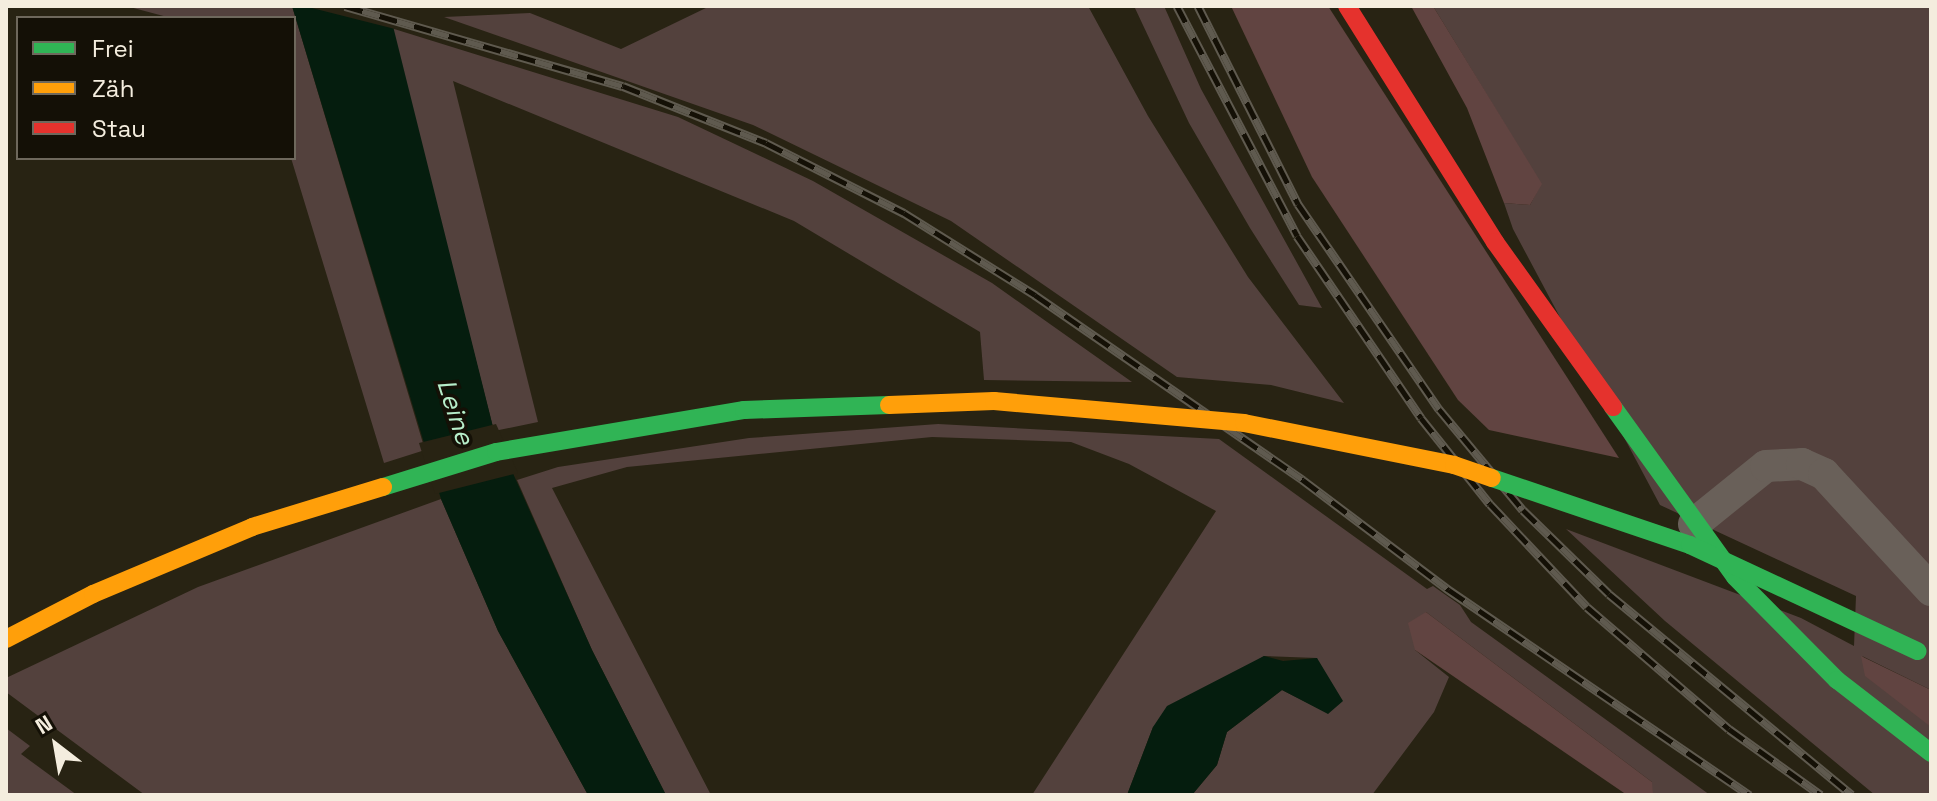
<!DOCTYPE html>
<html>
<head>
<meta charset="utf-8">
<style>
  body { margin:0 }
  #map { position:relative; width:1937px; height:801px; overflow:hidden; background:#282313; font-family:"Space Grotesk",sans-serif }
  div>[style] { position:absolute }
  .green>* { inset:0; background:#53413d }
  .forest>* { inset:0; background:#614441 }
  .water>* { inset:0; background:#051d0e }
  .pier>* { inset:0; background:#282313 }
  .street>* { height:32px; margin:-16px; padding:0 16px; transform-origin:16px; border-radius:16px; background:#696059 }
  .fast>* { height:18px; margin:-9px; padding:0 9px; transform-origin:9px; border-radius:9px; background:#30b455 }
  .jam>* { height:18px; margin:-9px; padding:0 9px; transform-origin:9px; border-radius:9px; background:#e5322d }
  .rail>* { height:9px; margin-top:-4.5px; transform-origin:0; background:repeating-linear-gradient(90deg,#141006 0 18px,#5f5a4f 0 36px); box-sizing:border-box; border-block:2px solid #5f5a4f }
  .fast-bridge>* { height:18px; margin:-9px; padding:0 9px; transform-origin:9px; border-radius:9px; background:#30b455 }
  .slow-bridge>* { height:18px; margin:-9px; padding:0 9px; transform-origin:9px; border-radius:9px; background:#ff9f0a }
  span { translate:-50% -50%; white-space:nowrap; text-align:center; line-height:1.15; -webkit-text-stroke:7px #141006; paint-order:stroke }
  .water-label { font-size:26px; color:#b7eeca; font-style:italic }
  .frame { position:absolute; inset:0; border:8px solid #f4edde; pointer-events:none }
  .legend { position:absolute; left:16px; top:16px; width:280px; height:144px; box-sizing:border-box; background:#141006; border:2px solid #6e685c; margin:0; padding:10px 14px; list-style:none; font-size:24px; color:#f4edde }
  .legend li { display:flex; align-items:center; gap:16px; height:40px }
  .legend b { width:40px; border:2px solid #6e685c }
  .north { position:absolute; left:16px; top:705px; width:80px; height:80px; -webkit-text-stroke:6px #141006; paint-order:stroke; rotate:329deg; font-size:22px; font-weight:700; line-height:32px; text-align:center; color:#f4edde }
  .north::after { content:''; display:block; margin:auto; width:28px; height:36px; background:#f4edde; clip-path:polygon(50% 0,100% 100%,50% 72%,0 100%) }
</style>
</head>
<body>
<div id="map">
  <div class="green">
    <i style="clip-path:polygon(126px 6px,292px 6px,425px 450px,384px 463px,291px 158px,294px 18px,171px 18px)"></i>
    <i style="clip-path:polygon(710px 6px,1088px 6px,1148px 116px,1248px 277px,1344px 403px,1271px 385px,1177px 377px,951px 221px,753px 125px,444px 17px,530px 13px,621px 49px)"></i>
    <i style="clip-path:polygon(1134px 6px,1164px 6px,1201px 89px,1322px 308px,1299px 305px,1250px 228px,1189px 123px)"></i>
    <i style="clip-path:polygon(1433px 6px,1931px 6px,1931px 690px,1862px 656px,1931px 727px,1931px 795px,1875px 795px,1665px 621px,1566px 529px,1801px 618px,1854px 646px,1856px 596px,1660px 505px,1513px 229px,1504px 203px,1530px 205px,1541px 184px)"></i>
    <i style="clip-path:polygon(391px 28px,678px 117px,813px 181px,992px 283px,1132px 382px,984px 380px,980px 332px,794px 221px,453px 81px,538px 422px,494px 431px)"></i>
    <i style="clip-path:polygon(938px 424px,1219px 439px,1427px 589px,1433px 586px,1460px 605px,1471px 622px,1710px 795px,1652px 795px,1652px 782px,1426px 612px,1415px 650px,1449px 677px,1434px 712px,1372px 795px,1192px 795px,1217px 765px,1227px 732px,1282px 690px,1328px 713px,1317px 658px,1264px 656px,1153px 727px,1127px 795px,1032px 795px,1216px 511px,1129px 464px,1071px 442px,932px 437px,627px 467px,552px 488px,711px 795px,666px 795px,592px 650px,517px 480px,558px 467px,749px 438px)"></i>
    <i style="clip-path:polygon(441px 499px,498px 631px,588px 795px,145px 795px,6px 692px,6px 678px,198px 587px)"></i>
    <i style="clip-path:polygon(6px 728px,30px 746px,21px 754px,77px 795px,6px 795px)"></i>
  </div>
  <div class="forest">
    <i style="clip-path:polygon(1231px 6px,1328px 6px,1619px 458px,1489px 430px,1458px 400px,1312px 177px)"></i>
    <i style="clip-path:polygon(1411px 6px,1433px 6px,1542px 184px,1530px 205px,1504px 203px,1467px 108px)"></i>
    <i style="clip-path:polygon(1426px 612px,1652px 782px,1653px 795px,1627px 795px,1415px 650px,1408px 623px)"></i>
    <i style="clip-path:polygon(1861px 656px,1931px 690px,1931px 727px,1865px 676px)"></i>
  </div>
  <div class="water">
    <i style="clip-path:polygon(292px 6px,388px 6px,494px 431px,592px 650px,666px 795px,588px 795px,498px 631px,441px 499px)"></i>
    <i style="clip-path:polygon(1264px 656px,1283px 661px,1317px 658px,1343px 701px,1328px 714px,1282px 690px,1227px 732px,1217px 765px,1192px 795px,1127px 795px,1153px 727px,1167px 706px)"></i>
  </div>
  <div class="pier">
    <i style="clip-path:polygon(304px 6px,392px 6px,395px 29px,391px 28px)"></i>
    <i style="clip-path:polygon(496px 424px,518px 473px,435px 494px,419px 443px)"></i>
  </div>
  <div class="street">
    <i style="left:1694px;top:524px;width:92px;rotate:-38.9deg"></i>
    <i style="left:1766px;top:466px;width:36px;rotate:-3deg"></i>
    <i style="left:1802px;top:464px;width:24px;rotate:24deg"></i>
    <i style="left:1824px;top:474px;width:158px;rotate:47.3deg"></i>
  </div>
  <div class="fast">
    <i style="left:1613px;top:407px;width:209px;rotate:54.3deg"></i>
    <i style="left:1735px;top:577px;width:145px;rotate:45.3deg"></i>
    <i style="left:1837px;top:680px;width:119px;rotate:37.8deg"></i>
  </div>
  <div class="jam">
    <i style="left:1347px;top:6px;width:279px;rotate:57.9deg"></i>
    <i style="left:1495px;top:242px;width:203px;rotate:54.4deg"></i>
  </div>
  <div class="rail">
    <i style="left:345px;top:6px;width:289px;rotate:16.1deg"></i>
    <i style="left:623px;top:86px;width:154px;rotate:21.7deg"></i>
    <i style="left:766px;top:143px;width:155px;rotate:26.9deg"></i>
    <i style="left:904px;top:213px;width:155px;rotate:32deg"></i>
    <i style="left:1035px;top:295px;width:326px;rotate:34.6deg"></i>
    <i style="left:1303px;top:480px;width:183px;rotate:37deg"></i>
    <i style="left:1449px;top:590px;width:364px;rotate:34.3deg"></i>
    <i style="left:1177px;top:6px;width:259px;rotate:62.4deg"></i>
    <i style="left:1297px;top:236px;width:220px;rotate:55.7deg"></i>
    <i style="left:1421px;top:418px;width:110px;rotate:51.3deg"></i>
    <i style="left:1490px;top:504px;width:141px;rotate:46.7deg"></i>
    <i style="left:1587px;top:607px;width:187px;rotate:40.7deg"></i>
    <i style="left:1729px;top:729px;width:113px;rotate:35.7deg"></i>
    <i style="left:1198px;top:6px;width:222px;rotate:63.2deg"></i>
    <i style="left:1298px;top:204px;width:249px;rotate:55.5deg"></i>
    <i style="left:1439px;top:409px;width:131px;rotate:50.3deg"></i>
    <i style="left:1523px;top:510px;width:120px;rotate:44.3deg"></i>
    <i style="left:1609px;top:594px;width:315px;rotate:39.6deg"></i>
  </div>
  <div class="fast-bridge">
    <i style="left:1492px;top:478px;width:209px;rotate:18.7deg"></i>
    <i style="left:1690px;top:545px;width:251px;rotate:25deg"></i>
    <i style="left:383px;top:487px;width:118px;rotate:-17.2deg"></i>
    <i style="left:496px;top:452px;width:252px;rotate:-9.6deg"></i>
    <i style="left:744px;top:410px;width:145px;rotate:-2deg"></i>
  </div>
  <div class="slow-bridge">
    <i style="left:889px;top:405px;width:105px;rotate:-2.2deg"></i>
    <i style="left:994px;top:401px;width:251px;rotate:5deg"></i>
    <i style="left:1244px;top:423px;width:214px;rotate:11.3deg"></i>
    <i style="left:1454px;top:465px;width:40px;rotate:18.9deg"></i>
    <i style="left:6px;top:639px;width:98px;rotate:-27.3deg"></i>
    <i style="left:93px;top:594px;width:173px;rotate:-22.8deg"></i>
    <i style="left:252px;top:527px;width:137px;rotate:-17deg"></i>
  </div>
  <div class="water-label">
    <span style="left:455px;top:412px;rotate:72deg">Leine</span>
  </div>
  <div class="frame"></div>
  <ul class="legend">
  <li><b style="height:10px;background:#30b455"></b>Frei</li>
  <li><b style="height:10px;background:#ff9f0a"></b>Zäh</li>
  <li><b style="height:10px;background:#e5322d"></b>Stau</li>
  </ul>
  <div class="north">N</div>
</div>
</body>
</html>
